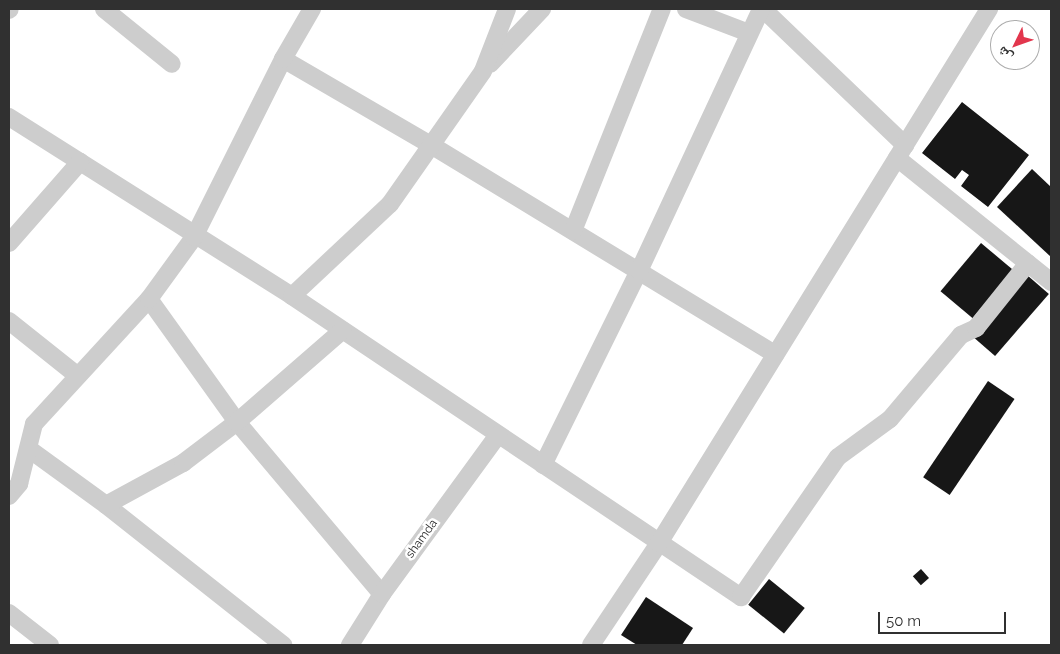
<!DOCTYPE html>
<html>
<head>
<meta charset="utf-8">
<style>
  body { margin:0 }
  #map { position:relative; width:1060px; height:654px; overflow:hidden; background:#fff; font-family:Raleway,"Noto Naskh Arabic",sans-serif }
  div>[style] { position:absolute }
  .building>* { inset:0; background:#171717; transform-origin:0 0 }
  .minor>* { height:18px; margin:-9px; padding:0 9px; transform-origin:9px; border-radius:9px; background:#cdcdcd }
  span { translate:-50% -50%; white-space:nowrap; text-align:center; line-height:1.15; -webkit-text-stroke:5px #fff; paint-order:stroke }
  .street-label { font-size:12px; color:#303030 }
  .frame { position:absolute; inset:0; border:10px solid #303030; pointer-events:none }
  .north { position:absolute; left:990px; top:20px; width:50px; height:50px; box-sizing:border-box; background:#fff; border:1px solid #acacac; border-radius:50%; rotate:228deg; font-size:14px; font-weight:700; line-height:20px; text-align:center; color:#303030 }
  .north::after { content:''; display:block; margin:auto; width:18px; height:22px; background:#e2364d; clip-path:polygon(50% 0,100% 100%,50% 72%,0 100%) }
  .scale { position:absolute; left:878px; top:612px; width:128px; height:22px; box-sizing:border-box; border:2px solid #303030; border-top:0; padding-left:6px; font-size:15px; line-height:18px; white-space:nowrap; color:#303030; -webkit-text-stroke:4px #fff; paint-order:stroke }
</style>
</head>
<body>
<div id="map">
  <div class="building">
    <i style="clip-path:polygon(962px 102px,1029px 155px,988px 207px,961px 186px,969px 175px,962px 170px,955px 179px,922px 153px)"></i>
    <i style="clip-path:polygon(1032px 169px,1051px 187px,1051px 257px,997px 207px)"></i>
    <i style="left:981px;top:243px;width:42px;height:63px;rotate:40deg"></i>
    <i style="left:1027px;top:275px;width:29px;height:82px;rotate:41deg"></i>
    <i style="left:988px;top:381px;width:32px;height:116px;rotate:34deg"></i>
    <i style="left:921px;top:569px;width:12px;height:11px;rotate:48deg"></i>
    <i style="left:769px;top:579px;width:46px;height:33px;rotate:39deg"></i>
    <i style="clip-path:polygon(646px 597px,693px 628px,682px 645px,637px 645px,621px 635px)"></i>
  </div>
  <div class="minor">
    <i style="left:104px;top:9px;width:87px;rotate:39deg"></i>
    <i style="left:686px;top:9px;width:67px;rotate:20.9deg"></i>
    <i style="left:763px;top:9px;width:197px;rotate:43.8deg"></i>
    <i style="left:9px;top:10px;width:1px;rotate:-45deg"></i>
    <i style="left:283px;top:59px;width:171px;rotate:30.2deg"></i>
    <i style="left:431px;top:145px;width:403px;rotate:31.3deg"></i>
    <i style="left:490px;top:64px;width:76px;rotate:-46.6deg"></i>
    <i style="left:9px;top:117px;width:335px;rotate:32.3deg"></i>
    <i style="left:292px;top:296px;width:541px;rotate:33.84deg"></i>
    <i style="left:741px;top:597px;width:170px;rotate:-55.3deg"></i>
    <i style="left:838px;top:457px;width:64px;rotate:-36.2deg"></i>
    <i style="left:890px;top:419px;width:110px;rotate:-49.8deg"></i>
    <i style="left:961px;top:335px;width:17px;rotate:-25deg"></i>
    <i style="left:976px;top:328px;width:83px;rotate:-51.3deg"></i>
    <i style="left:897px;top:158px;width:198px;rotate:38.8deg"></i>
    <i style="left:573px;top:231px;width:239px;rotate:-68.2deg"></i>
    <i style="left:9px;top:243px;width:108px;rotate:-48.8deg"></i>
    <i style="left:292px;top:296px;width:134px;rotate:-43.2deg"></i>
    <i style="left:390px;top:204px;width:162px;rotate:-55deg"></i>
    <i style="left:483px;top:71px;width:66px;rotate:-68.8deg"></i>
    <i style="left:149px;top:299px;width:151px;rotate:54.4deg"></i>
    <i style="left:237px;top:422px;width:225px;rotate:49.9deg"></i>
    <i style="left:9px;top:321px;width:88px;rotate:38.6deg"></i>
    <i style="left:29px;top:449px;width:95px;rotate:36deg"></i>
    <i style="left:106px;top:505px;width:226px;rotate:38.3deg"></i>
    <i style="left:543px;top:465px;width:216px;rotate:-63.7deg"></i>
    <i style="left:639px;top:271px;width:289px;rotate:-65deg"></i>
    <i style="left:9px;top:496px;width:16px;rotate:-50deg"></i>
    <i style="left:19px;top:484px;width:62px;rotate:-76deg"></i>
    <i style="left:34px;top:424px;width:170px;rotate:-47.4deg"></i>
    <i style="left:149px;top:299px;width:77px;rotate:-54deg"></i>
    <i style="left:194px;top:237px;width:199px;rotate:-63.4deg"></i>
    <i style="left:283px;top:59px;width:58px;rotate:-59.9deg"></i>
    <i style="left:106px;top:505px;width:88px;rotate:-28.6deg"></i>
    <i style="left:183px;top:463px;width:68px;rotate:-37.2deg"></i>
    <i style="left:237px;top:422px;width:140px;rotate:-41deg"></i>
    <i style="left:9px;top:613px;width:52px;rotate:38deg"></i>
    <i style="left:350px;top:645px;width:60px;rotate:-57.9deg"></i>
    <i style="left:382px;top:594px;width:197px;rotate:-53.9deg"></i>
    <i style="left:591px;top:645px;width:123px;rotate:-56.3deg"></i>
    <i style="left:659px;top:543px;width:628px;rotate:-58.28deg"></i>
  </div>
  <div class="street-label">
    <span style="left:422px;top:539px;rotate:-54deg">shamda</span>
  </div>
  <div class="frame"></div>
  <div class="north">ش</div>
  <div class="scale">50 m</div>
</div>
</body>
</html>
